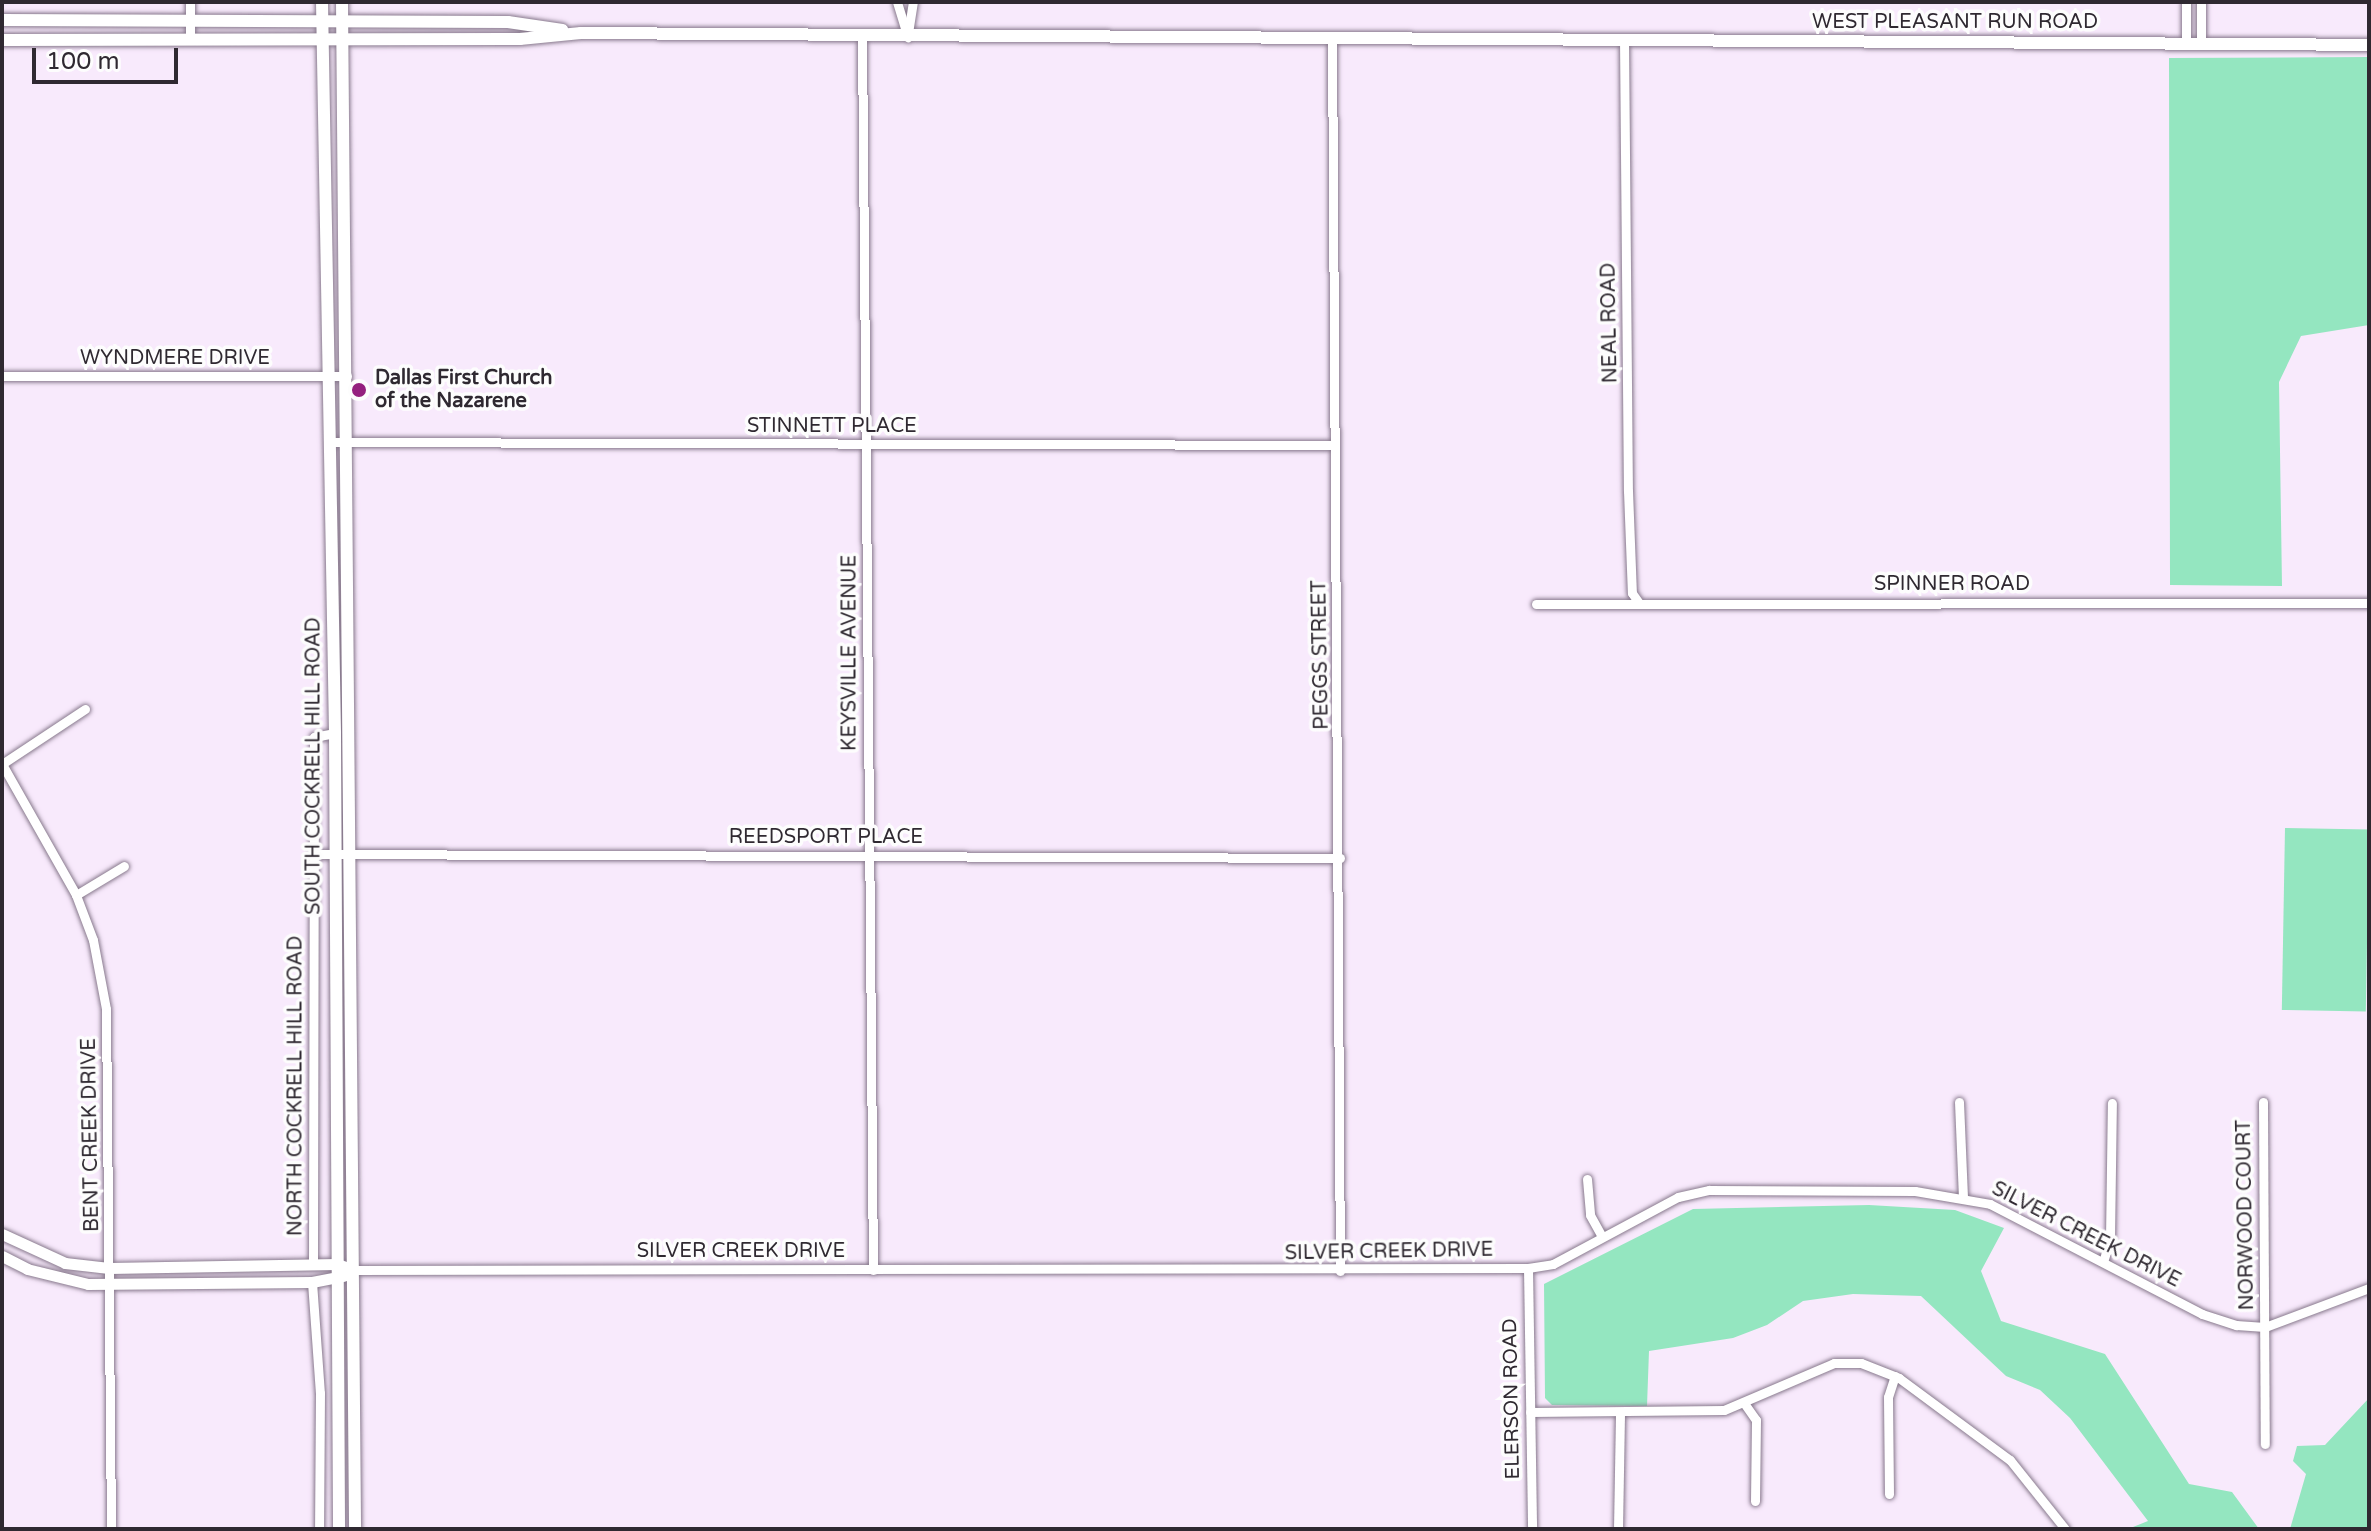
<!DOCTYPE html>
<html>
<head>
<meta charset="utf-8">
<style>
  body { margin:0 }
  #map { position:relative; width:2371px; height:1531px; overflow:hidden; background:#f8eafc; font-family:"Varela Round",sans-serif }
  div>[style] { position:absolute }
  .green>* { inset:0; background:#94e6c0; transform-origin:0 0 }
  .roads { filter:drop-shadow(0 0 2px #88798d) drop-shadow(0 0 2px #88798d) }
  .minor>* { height:9px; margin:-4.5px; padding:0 4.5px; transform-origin:4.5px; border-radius:4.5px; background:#fff }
  .tertiary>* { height:11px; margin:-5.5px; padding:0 5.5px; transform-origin:5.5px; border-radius:5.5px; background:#fff }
  .secondary>* { height:12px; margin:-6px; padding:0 6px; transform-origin:6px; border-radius:6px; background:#fff }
  .dots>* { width:22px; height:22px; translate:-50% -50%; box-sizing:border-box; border:4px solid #fdfdfd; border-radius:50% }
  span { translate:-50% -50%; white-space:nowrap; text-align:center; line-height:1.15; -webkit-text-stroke:7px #fdfdfd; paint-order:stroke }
  .street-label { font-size:20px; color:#2f2931 }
  .poi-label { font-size:20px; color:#2f2931; font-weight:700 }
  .left { translate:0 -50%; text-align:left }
  .frame { position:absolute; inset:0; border:4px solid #2f2931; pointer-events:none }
  .scale { position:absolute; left:32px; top:48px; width:146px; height:36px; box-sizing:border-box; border:4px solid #2f2931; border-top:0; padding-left:10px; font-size:24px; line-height:28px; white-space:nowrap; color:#2f2931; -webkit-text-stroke:6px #fdfdfd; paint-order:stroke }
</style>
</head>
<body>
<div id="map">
  <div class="green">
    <i style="clip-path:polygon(2369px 57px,2369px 325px,2301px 336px,2279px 382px,2282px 586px,2170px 585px,2169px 58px)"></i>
    <i style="left:2285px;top:828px;width:84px;height:182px;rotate:1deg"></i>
    <i style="clip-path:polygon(1869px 1205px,1955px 1210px,2004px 1228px,1981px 1271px,2001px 1321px,2105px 1354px,2189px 1484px,2232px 1492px,2259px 1529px,2128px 1529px,2148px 1521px,2070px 1418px,2040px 1390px,2006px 1376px,1921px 1296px,1853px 1294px,1803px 1301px,1767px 1325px,1733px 1338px,1649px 1351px,1647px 1406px,1552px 1405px,1545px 1398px,1544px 1284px,1693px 1209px)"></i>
    <i style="clip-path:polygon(2369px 1398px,2369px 1529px,2290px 1529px,2306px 1474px,2293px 1461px,2297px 1446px,2325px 1445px)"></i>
  </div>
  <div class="roads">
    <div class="minor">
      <i style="left:190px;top:2px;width:37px;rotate:90deg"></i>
      <i style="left:897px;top:2px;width:37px;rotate:73deg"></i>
      <i style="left:2186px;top:2px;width:42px;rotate:90deg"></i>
      <i style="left:2201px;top:2px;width:42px;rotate:90deg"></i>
      <i style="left:908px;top:33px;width:31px;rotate:-81deg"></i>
      <i style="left:862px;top:37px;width:1233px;rotate:89.49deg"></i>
      <i style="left:1332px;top:38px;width:1233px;rotate:89.63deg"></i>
      <i style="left:1624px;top:39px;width:452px;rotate:89.5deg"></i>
      <i style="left:1628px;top:491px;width:102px;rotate:87.8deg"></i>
      <i style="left:1632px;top:593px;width:12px;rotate:55deg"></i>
      <i style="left:2px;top:376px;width:345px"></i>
      <i style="left:331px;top:442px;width:1002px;rotate:0.17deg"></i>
      <i style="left:1536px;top:604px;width:833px;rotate:-0.07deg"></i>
      <i style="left:85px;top:709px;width:100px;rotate:146.5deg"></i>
      <i style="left:2px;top:764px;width:150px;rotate:60.5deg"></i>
      <i style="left:76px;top:895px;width:48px;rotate:69.3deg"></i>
      <i style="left:93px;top:940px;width:70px;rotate:79.3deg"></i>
      <i style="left:106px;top:1009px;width:520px;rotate:89.45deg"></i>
      <i style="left:313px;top:854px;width:1027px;rotate:0.22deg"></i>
      <i style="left:76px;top:895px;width:56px;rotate:-31.1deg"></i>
      <i style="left:1959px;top:1102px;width:95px;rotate:87.6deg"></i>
      <i style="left:2263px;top:1102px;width:342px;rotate:89.7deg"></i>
      <i style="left:1587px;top:1179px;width:36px;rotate:85deg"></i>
      <i style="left:1590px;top:1215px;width:25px;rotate:61deg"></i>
      <i style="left:2103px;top:1262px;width:24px;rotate:-73deg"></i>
      <i style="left:2110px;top:1239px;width:136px;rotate:-89.2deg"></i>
      <i style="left:313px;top:1264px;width:527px;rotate:-89.89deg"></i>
      <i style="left:314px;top:737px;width:21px;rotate:-11deg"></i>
      <i style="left:1528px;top:1268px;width:261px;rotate:89.1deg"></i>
      <i style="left:354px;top:1270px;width:1174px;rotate:-0.1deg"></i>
      <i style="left:1528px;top:1268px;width:25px;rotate:-9deg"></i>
      <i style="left:1553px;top:1264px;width:142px;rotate:-28.2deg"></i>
      <i style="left:1678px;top:1197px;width:32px;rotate:-13deg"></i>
      <i style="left:1709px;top:1190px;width:206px;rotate:0.3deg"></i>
      <i style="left:1915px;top:1191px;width:76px;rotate:9.8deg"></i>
      <i style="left:1990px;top:1204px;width:239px;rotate:27.4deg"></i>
      <i style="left:2202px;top:1314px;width:36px;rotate:18deg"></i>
      <i style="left:2236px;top:1325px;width:29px;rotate:4deg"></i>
      <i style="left:2265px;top:1327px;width:111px;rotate:-20.6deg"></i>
      <i style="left:312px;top:1282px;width:111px;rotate:85.9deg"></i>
      <i style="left:320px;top:1393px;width:136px;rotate:90.4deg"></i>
      <i style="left:1744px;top:1403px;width:21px;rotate:55deg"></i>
      <i style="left:1756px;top:1420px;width:81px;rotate:90.7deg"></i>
      <i style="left:1530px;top:1412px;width:194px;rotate:-0.6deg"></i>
      <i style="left:1724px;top:1410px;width:120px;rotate:-23.1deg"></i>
      <i style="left:1834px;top:1363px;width:27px"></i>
      <i style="left:1861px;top:1363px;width:41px;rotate:21.5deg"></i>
      <i style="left:1899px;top:1378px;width:138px;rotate:36.5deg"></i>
      <i style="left:2010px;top:1460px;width:88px;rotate:51.4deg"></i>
      <i style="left:1889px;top:1494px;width:97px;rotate:-90.6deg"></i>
      <i style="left:1888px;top:1397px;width:22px;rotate:-72deg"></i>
      <i style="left:1618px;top:1529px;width:116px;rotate:-89deg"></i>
    </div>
    <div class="tertiary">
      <i style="left:2px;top:1234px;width:69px;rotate:24.7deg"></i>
      <i style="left:65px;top:1263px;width:44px;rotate:6.5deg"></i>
      <i style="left:109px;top:1268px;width:228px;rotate:-1deg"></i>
      <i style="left:337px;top:1264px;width:18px;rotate:19deg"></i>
      <i style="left:2px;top:1256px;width:28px;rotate:27deg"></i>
      <i style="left:27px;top:1269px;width:63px;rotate:13.8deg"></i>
      <i style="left:88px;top:1284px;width:224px;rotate:-0.5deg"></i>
      <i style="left:312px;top:1282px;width:32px;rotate:-11deg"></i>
    </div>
    <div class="secondary">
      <i style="left:322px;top:2px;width:731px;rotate:88.98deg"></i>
      <i style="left:335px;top:733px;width:796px;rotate:89.71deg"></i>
      <i style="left:342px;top:2px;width:1527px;rotate:89.51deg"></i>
      <i style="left:2px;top:20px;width:506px;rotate:0.23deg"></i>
      <i style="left:508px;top:22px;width:55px;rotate:8.4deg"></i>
      <i style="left:2px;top:40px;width:518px;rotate:-0.11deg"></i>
      <i style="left:520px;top:39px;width:61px;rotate:-5.6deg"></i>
      <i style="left:581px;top:33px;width:1788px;rotate:0.38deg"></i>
    </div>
  </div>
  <div class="dots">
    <i style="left:359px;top:390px;background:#95217f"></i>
  </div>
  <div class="street-label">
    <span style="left:1955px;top:22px">WEST PLEASANT RUN ROAD</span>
    <span style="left:1610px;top:323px;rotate:-91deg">NEAL ROAD</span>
    <span style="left:175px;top:358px">WYNDMERE DRIVE</span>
    <span style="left:832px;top:426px">STINNETT PLACE</span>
    <span style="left:1952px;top:584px">SPINNER ROAD</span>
    <span style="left:850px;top:653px;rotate:-90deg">KEYSVILLE AVENUE</span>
    <span style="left:1321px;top:655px;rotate:-91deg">PEGGS STREET</span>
    <span style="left:314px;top:766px;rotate:-90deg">SOUTH COCKRELL HILL ROAD</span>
    <span style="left:826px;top:837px">REEDSPORT PLACE</span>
    <span style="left:296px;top:1086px;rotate:-90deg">NORTH COCKRELL HILL ROAD</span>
    <span style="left:91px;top:1135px;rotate:-91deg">BENT CREEK DRIVE</span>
    <span style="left:2246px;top:1215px;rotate:-91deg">NORWOOD COURT</span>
    <span style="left:2086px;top:1235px;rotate:27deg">SILVER CREEK DRIVE</span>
    <span style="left:741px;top:1251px">SILVER CREEK DRIVE</span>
    <span style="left:1389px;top:1252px;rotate:-1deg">SILVER CREEK DRIVE</span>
    <span style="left:1512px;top:1399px;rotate:-91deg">ELERSON ROAD</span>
  </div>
  <div class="poi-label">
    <span class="left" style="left:375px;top:390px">Dallas First Church<br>of the Nazarene</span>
  </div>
  <div class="frame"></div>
  <div class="scale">100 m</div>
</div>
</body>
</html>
